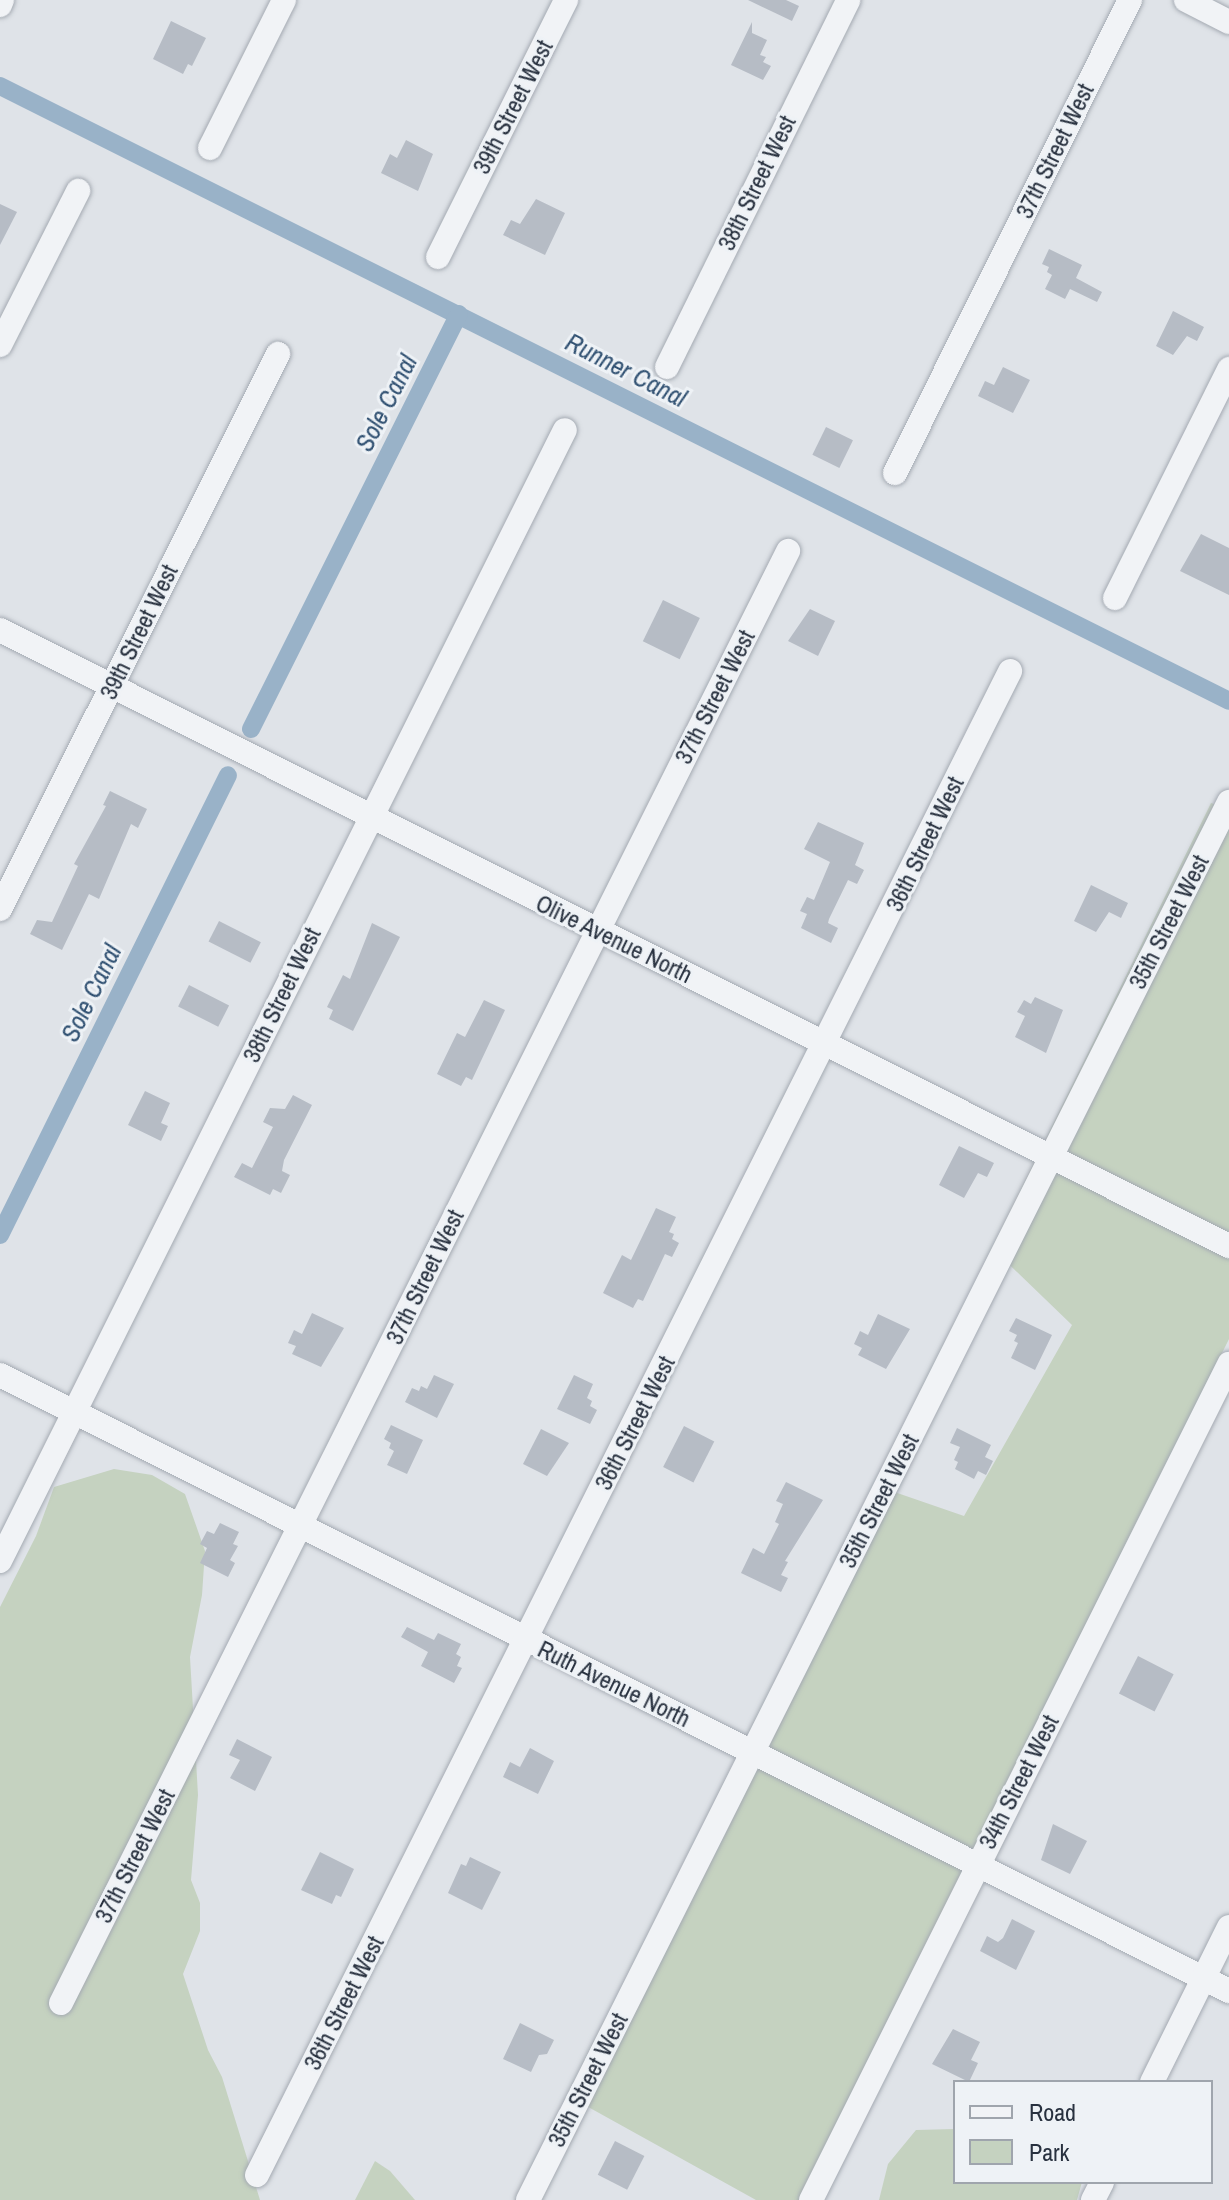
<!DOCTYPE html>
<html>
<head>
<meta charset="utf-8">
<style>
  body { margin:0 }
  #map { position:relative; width:1229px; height:2200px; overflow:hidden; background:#dfe3e8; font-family:"Archivo Narrow",sans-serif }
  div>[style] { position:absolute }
  .green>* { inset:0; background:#c5d2c0 }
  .canal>* { height:18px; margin:-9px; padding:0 9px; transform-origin:9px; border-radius:9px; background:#99b2c8 }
  .building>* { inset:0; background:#b6bcc5; transform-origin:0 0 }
  .roads { filter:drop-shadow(0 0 2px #a4aab2) drop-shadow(0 0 2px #a4aab2) }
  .minor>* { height:24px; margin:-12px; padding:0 12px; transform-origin:12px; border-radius:12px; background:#f1f3f6 }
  span { translate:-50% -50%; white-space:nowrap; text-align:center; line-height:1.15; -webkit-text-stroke:6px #eef2f6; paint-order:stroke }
  .street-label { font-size:24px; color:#28313f }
  .water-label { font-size:26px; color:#325273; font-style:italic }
  .legend { position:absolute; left:953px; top:2080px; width:260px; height:104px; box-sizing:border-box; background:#eef2f6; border:2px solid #9fa5ad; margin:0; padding:10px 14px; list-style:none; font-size:24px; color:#28313f }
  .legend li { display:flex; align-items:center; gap:16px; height:40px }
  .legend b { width:40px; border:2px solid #9fa5ad }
</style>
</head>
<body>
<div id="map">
  <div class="green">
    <i style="clip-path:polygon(1211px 803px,1229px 809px,1229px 1339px,800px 2200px,756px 2200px,581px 2103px,877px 1486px,964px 1516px,1072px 1325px,992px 1248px)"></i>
    <i style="clip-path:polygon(114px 1469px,152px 1475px,185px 1494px,205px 1551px,202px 1595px,190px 1657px,198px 1795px,191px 1880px,200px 1903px,200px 1931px,183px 1974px,208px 2050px,222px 2077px,260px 2200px,0 2200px,0 1607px,36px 1536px,54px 1487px)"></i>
    <i style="clip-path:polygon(955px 2129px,955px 2182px,1082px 2182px,1077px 2200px,879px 2200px,888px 2164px,916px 2130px)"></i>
    <i style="clip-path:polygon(375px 2161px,390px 2171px,415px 2200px,355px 2200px)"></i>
  </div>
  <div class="canal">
    <i style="left:0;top:86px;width:1374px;rotate:26.58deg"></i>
    <i style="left:251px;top:729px;width:464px;rotate:-63.4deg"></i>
    <i style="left:0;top:1235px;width:513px;rotate:-63.63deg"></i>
  </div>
  <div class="building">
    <i style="clip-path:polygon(748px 0,786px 0,799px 6px,792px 21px)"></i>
    <i style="clip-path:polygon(171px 21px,206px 38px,192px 66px,188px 64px,183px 74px,153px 59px)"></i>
    <i style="clip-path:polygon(752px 22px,752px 33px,767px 40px,760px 55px,766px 57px,763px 62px,771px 66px,763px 80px,731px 65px)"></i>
    <i style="clip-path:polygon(406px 140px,433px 154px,418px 191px,381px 173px,390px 154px,397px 158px)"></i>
    <i style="clip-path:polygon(536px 199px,565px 213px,545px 255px,503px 235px,511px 220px,520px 224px)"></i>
    <i style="clip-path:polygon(0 204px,17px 212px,0 245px)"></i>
    <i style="clip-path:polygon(1049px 249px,1082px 265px,1076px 278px,1102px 292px,1097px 302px,1070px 289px,1065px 299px,1045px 289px,1052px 275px,1047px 272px,1049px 267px,1042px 264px)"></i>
    <i style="clip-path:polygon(1173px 311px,1204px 327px,1197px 341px,1187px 336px,1173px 355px,1156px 346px)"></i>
    <i style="clip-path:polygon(1003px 367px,1030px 380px,1013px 413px,978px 396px,985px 381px,994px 385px)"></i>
    <i style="left:826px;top:427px;width:30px;height:31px;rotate:26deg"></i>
    <i style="clip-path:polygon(1201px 534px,1229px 548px,1229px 595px,1180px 571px)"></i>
    <i style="left:663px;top:600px;width:41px;height:46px;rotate:26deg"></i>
    <i style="clip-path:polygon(810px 609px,835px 621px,818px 656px,788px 641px)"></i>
    <i style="clip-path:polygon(110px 791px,147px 809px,138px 828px,131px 824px,99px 899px,89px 894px,62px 950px,30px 934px,37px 920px,52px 922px,78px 866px,74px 864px,106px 806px,103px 805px)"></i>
    <i style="clip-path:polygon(818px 822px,864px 843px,855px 865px,864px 870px,857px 884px,848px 880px,829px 919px,828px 923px,838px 928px,831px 943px,801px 928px,807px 914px,800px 911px,807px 897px,814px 900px,830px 862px,804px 849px)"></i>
    <i style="clip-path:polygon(1091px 885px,1128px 903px,1121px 918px,1109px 912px,1096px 932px,1074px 921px)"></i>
    <i style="left:219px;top:921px;width:47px;height:23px;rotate:27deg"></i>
    <i style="clip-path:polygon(372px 923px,400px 937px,353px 1031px,329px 1019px,333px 1010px,327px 1007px,343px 975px,350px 979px)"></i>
    <i style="left:189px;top:985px;width:45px;height:24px;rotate:27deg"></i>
    <i style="clip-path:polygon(1035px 997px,1063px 1010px,1046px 1053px,1015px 1037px,1025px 1016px,1017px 1012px,1024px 1000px,1031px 1004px)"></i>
    <i style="clip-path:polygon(484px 1000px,505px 1010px,472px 1080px,466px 1077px,461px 1086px,437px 1074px,457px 1033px,465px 1037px)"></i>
    <i style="clip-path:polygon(145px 1091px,170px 1103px,161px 1123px,168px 1126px,161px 1141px,128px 1125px)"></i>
    <i style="clip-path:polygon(293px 1095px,312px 1105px,284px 1160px,282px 1171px,290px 1175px,281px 1193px,273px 1189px,270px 1195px,234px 1177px,242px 1163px,252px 1168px,273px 1127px,263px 1122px,270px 1108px,285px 1109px)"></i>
    <i style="clip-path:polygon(959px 1146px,994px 1163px,987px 1177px,978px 1173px,964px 1198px,939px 1185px)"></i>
    <i style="clip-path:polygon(656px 1208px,676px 1217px,669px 1232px,674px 1234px,672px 1239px,679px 1243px,672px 1257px,665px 1254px,643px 1301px,638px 1299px,633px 1308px,603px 1293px,622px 1255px,631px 1260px)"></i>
    <i style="clip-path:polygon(312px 1313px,344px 1328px,321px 1367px,292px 1354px,296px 1346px,288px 1343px,294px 1330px,302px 1334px)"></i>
    <i style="clip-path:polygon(878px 1314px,910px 1329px,886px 1369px,858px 1355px,862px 1348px,854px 1344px,860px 1331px,868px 1335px)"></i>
    <i style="clip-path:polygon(1016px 1318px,1052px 1335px,1035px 1370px,1011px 1358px,1018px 1343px,1014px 1341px,1017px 1335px,1009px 1331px)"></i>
    <i style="clip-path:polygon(434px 1375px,454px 1384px,437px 1418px,405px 1402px,412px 1388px,419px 1391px,421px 1386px,427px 1389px)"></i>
    <i style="clip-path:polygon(574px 1375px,593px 1384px,587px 1398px,592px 1401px,590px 1406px,597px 1410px,590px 1424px,557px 1409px)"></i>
    <i style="clip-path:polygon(391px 1425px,423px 1440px,407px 1474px,387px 1465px,394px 1451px,389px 1448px,391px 1443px,384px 1439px)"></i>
    <i style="left:684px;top:1426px;width:34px;height:46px;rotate:27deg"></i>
    <i style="clip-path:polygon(957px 1428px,991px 1445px,985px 1457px,993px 1461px,986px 1475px,978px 1471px,974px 1479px,955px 1469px,958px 1462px,954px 1460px,960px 1447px,950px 1443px)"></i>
    <i style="clip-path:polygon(541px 1429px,569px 1443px,547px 1476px,523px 1464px)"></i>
    <i style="clip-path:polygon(786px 1482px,823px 1500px,785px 1561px,788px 1562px,781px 1575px,788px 1578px,781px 1592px,741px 1573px,753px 1548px,764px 1554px,779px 1524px,775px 1522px,783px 1504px,776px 1501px)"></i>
    <i style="clip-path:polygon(220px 1523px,239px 1532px,233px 1544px,238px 1546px,230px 1560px,235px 1563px,228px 1577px,200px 1563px,207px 1548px,200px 1544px,207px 1531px,214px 1534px)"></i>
    <i style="clip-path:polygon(407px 1627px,434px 1640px,438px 1633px,461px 1644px,456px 1654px,461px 1657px,457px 1666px,462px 1668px,454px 1683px,421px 1666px,428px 1652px,401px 1637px)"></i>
    <i style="left:1138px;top:1656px;width:40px;height:42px;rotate:27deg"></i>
    <i style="clip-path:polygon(237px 1739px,272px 1757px,255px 1791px,230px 1778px,240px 1760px,229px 1755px)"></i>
    <i style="clip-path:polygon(530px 1748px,554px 1761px,538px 1794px,503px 1777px,510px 1762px,520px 1767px)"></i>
    <i style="clip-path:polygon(1053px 1824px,1087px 1841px,1070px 1874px,1041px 1860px)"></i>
    <i style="clip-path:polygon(320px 1852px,354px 1869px,341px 1897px,336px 1895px,332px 1904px,301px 1890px)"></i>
    <i style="clip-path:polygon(470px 1857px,501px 1872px,482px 1910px,448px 1893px,461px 1864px,466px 1866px)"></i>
    <i style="clip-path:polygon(1012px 1919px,1035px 1931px,1016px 1970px,980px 1951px,987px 1936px,998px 1942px,1003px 1938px)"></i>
    <i style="clip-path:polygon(520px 2023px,554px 2040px,547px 2054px,539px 2055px,531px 2072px,503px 2059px)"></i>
    <i style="clip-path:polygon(953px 2029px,980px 2042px,971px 2060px,978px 2063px,969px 2082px,932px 2064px)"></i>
    <i style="left:615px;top:2141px;width:33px;height:38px;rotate:27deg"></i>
  </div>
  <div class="roads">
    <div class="minor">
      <i style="left:1186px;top:0;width:48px;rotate:27.1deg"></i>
      <i style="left:0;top:5px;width:5px;rotate:-68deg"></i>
      <i style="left:210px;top:148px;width:165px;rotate:-63.4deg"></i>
      <i style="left:438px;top:257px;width:287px;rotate:-63.5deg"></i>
      <i style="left:0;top:345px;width:173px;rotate:-63.1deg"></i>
      <i style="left:667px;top:367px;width:409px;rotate:-63.7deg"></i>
      <i style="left:895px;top:473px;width:528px;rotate:-63.58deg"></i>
      <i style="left:1115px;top:598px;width:256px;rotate:-63.5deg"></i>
      <i style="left:0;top:630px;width:1375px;rotate:26.62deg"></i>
      <i style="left:0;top:909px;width:621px;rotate:-63.39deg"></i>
      <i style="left:0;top:1375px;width:1375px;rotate:26.62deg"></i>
      <i style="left:0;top:1561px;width:1264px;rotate:-63.46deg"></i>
      <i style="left:61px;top:2003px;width:1624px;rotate:-63.4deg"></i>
      <i style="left:1152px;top:2082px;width:173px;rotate:-63.6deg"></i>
      <i style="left:257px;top:2175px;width:1682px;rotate:-63.4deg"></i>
      <i style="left:528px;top:2200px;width:1564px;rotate:-63.37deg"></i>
      <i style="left:811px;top:2200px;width:935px;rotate:-63.43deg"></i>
      <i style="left:1093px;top:2200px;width:20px;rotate:-63deg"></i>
    </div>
  </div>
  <div class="street-label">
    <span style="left:513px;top:107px;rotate:-63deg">39th Street West</span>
    <span style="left:1055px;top:151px;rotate:-64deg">37th Street West</span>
    <span style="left:757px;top:183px;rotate:-64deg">38th Street West</span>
    <span style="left:139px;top:632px;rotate:-64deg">39th Street West</span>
    <span style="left:715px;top:697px;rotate:-63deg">37th Street West</span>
    <span style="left:925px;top:844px;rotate:-64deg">36th Street West</span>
    <span style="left:1169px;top:922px;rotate:-63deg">35th Street West</span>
    <span style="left:614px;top:939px;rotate:26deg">Olive Avenue North</span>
    <span style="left:282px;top:995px;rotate:-64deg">38th Street West</span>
    <span style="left:425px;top:1277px;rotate:-64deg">37th Street West</span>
    <span style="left:635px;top:1423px;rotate:-63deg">36th Street West</span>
    <span style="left:879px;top:1501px;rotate:-63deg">35th Street West</span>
    <span style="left:614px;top:1684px;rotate:26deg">Ruth Avenue North</span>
    <span style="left:1019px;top:1782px;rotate:-63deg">34th Street West</span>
    <span style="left:135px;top:1856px;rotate:-63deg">37th Street West</span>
    <span style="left:344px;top:2003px;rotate:-63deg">36th Street West</span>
    <span style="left:588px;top:2080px;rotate:-63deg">35th Street West</span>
  </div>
  <div class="water-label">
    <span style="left:626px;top:370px;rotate:27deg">Runner Canal</span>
    <span style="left:386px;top:403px;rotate:-63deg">Sole Canal</span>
    <span style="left:91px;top:993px;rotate:-64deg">Sole Canal</span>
  </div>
  <ul class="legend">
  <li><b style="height:10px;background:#f1f3f6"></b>Road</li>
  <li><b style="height:22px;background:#c5d2c0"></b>Park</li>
  </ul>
</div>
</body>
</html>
